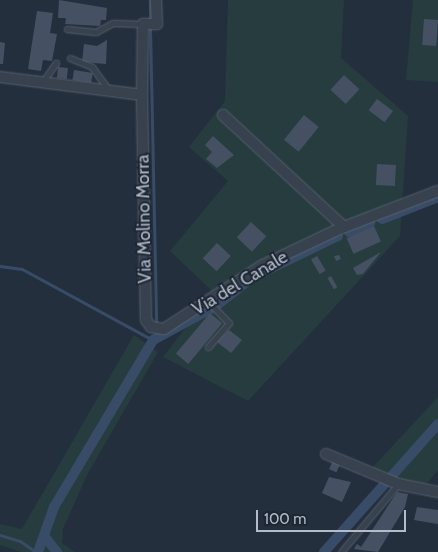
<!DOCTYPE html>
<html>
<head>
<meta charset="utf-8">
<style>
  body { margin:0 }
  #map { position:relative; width:438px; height:552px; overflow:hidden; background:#242f3e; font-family:Cabin,sans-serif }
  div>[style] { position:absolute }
  .green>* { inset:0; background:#263c3f }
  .stream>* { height:3px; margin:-1.5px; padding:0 1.5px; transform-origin:1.5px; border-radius:1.5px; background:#394c67 }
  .canal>* { height:10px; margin:-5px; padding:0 5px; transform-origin:5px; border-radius:5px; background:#394c67 }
  .building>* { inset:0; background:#455162; transform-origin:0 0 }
  .roads { filter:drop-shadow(0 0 1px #565f6c) drop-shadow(0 0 1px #565f6c) }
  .service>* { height:5px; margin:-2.5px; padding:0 2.5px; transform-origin:2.5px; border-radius:2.5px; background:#38414e }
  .minor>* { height:10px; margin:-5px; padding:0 5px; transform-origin:5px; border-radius:5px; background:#38414e }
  span { translate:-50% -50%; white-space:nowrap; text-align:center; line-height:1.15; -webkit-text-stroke:4px #1d2633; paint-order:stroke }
  .street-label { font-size:18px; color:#b4bcc9 }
  .scale { position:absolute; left:256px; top:510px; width:150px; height:22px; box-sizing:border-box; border:2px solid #b4bcc9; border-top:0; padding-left:6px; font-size:15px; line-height:18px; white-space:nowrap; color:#b4bcc9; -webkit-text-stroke:4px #1d2633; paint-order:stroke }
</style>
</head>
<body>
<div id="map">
  <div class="green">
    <i style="clip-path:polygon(228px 0,344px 0,341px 58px,408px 116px,400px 236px,248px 401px,163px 357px,213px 292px,170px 251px,228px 181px,189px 147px,225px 101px)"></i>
    <i style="clip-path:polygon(413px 0,438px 0,438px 82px,406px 80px)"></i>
    <i style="clip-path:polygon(134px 335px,158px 352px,87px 475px,63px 529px,62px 543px,75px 552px,21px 552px,0 545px,0 524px,22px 529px)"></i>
    <i style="clip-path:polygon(438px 397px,438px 470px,425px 486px,401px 483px,372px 468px)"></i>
  </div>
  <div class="stream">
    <i style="left:150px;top:0;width:21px;rotate:90deg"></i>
    <i style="left:150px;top:28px;width:294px;rotate:88.8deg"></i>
    <i style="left:0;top:266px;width:22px;rotate:8deg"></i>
    <i style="left:22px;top:269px;width:149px;rotate:28.5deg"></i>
    <i style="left:0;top:535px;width:21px;rotate:17deg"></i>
    <i style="left:20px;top:541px;width:19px;rotate:35deg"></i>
  </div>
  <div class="canal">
    <i style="left:382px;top:219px;width:60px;rotate:-21.4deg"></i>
    <i style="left:349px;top:232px;width:23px;rotate:-23deg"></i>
    <i style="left:255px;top:276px;width:92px;rotate:-25.7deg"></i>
    <i style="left:217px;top:305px;width:39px;rotate:-38deg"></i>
    <i style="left:44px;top:536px;width:21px;rotate:51deg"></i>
    <i style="left:38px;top:552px;width:48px;rotate:-70.4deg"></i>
    <i style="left:54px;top:507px;width:194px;rotate:-59.3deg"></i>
    <i style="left:153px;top:340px;width:65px;rotate:-28.5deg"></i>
    <i style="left:324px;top:552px;width:171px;rotate:-48.3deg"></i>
  </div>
  <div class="building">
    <i style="clip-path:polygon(59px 0,107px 8px,106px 20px,101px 20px,100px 26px,65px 24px,66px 18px,58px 18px)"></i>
    <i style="clip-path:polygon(37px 11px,53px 13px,50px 33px,57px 34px,52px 61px,43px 60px,41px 71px,28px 69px)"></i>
    <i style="left:424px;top:19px;width:14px;height:26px;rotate:4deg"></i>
    <i style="clip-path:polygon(107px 40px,106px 64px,82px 62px,84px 44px,97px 46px)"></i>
    <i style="clip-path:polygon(0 42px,5px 43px,3px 64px,0 64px)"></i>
    <i style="left:58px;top:67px;width:10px;height:11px;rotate:6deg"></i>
    <i style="left:74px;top:70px;width:19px;height:10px;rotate:9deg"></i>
    <i style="left:344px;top:75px;width:21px;height:20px;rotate:43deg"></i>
    <i style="left:377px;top:99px;width:20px;height:14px;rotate:37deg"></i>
    <i style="left:304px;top:115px;width:19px;height:32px;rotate:39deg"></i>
    <i style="clip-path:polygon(213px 136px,234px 155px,217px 168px,206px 159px,212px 152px,205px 145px)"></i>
    <i style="left:377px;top:164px;width:19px;height:21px;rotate:3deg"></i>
    <i style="left:251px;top:222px;width:21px;height:21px;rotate:43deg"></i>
    <i style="left:374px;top:226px;width:17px;height:30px;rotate:66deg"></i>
    <i style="left:217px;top:243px;width:19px;height:21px;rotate:43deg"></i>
    <i style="clip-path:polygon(381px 252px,363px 274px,357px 275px,353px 268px)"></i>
    <i style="clip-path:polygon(339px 255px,341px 259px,336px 261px,334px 256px)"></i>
    <i style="left:317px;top:256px;width:17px;height:7px;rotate:59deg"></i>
    <i style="left:331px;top:276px;width:13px;height:4px;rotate:61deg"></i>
    <i style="left:210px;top:313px;width:16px;height:53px;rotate:40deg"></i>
    <i style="clip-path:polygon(229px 330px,242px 340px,231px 353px,217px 342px)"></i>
    <i style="left:333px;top:460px;width:8px;height:10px;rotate:23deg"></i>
    <i style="clip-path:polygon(329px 477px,351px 482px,342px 502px,322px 493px)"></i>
    <i style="clip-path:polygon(397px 492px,408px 494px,405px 507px,378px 552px,354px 549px,357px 544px,361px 547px)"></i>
    <i style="clip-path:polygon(417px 507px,438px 510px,438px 524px,414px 520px)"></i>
  </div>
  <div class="roads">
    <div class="service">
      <i style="left:67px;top:29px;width:29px;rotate:6deg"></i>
      <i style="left:96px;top:32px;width:19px;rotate:-28deg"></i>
      <i style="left:113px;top:23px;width:30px;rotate:2deg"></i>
      <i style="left:70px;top:58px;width:24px;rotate:22deg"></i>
      <i style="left:92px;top:67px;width:27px;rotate:54deg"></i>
      <i style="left:44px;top:80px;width:21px;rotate:-55deg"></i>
      <i style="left:208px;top:347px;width:32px;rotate:-49deg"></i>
      <i style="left:229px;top:323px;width:30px;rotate:-134deg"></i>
      <i style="left:341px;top:552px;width:89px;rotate:-50deg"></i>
    </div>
    <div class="minor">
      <i style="left:156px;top:0;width:24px;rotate:88deg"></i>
      <i style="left:157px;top:24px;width:14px;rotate:180deg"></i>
      <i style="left:143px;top:24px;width:71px;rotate:90.8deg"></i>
      <i style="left:142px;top:95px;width:225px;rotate:89deg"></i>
      <i style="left:146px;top:320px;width:9px;rotate:54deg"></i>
      <i style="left:151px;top:327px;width:13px;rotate:9deg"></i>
      <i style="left:164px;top:329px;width:116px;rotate:-33deg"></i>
      <i style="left:261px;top:266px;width:86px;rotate:-25.4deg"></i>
      <i style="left:339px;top:229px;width:106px;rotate:-21deg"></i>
      <i style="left:0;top:77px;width:143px;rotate:7.2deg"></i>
      <i style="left:223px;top:115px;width:165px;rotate:42.8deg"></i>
      <i style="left:326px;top:454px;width:78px;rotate:22.6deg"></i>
      <i style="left:398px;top:484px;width:41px;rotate:11.3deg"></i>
    </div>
  </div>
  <div class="street-label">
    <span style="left:144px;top:219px;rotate:-91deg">Via Molino Morra</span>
    <span style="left:240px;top:283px;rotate:-31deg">Via del Canale</span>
  </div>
  <div class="scale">100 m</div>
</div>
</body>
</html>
